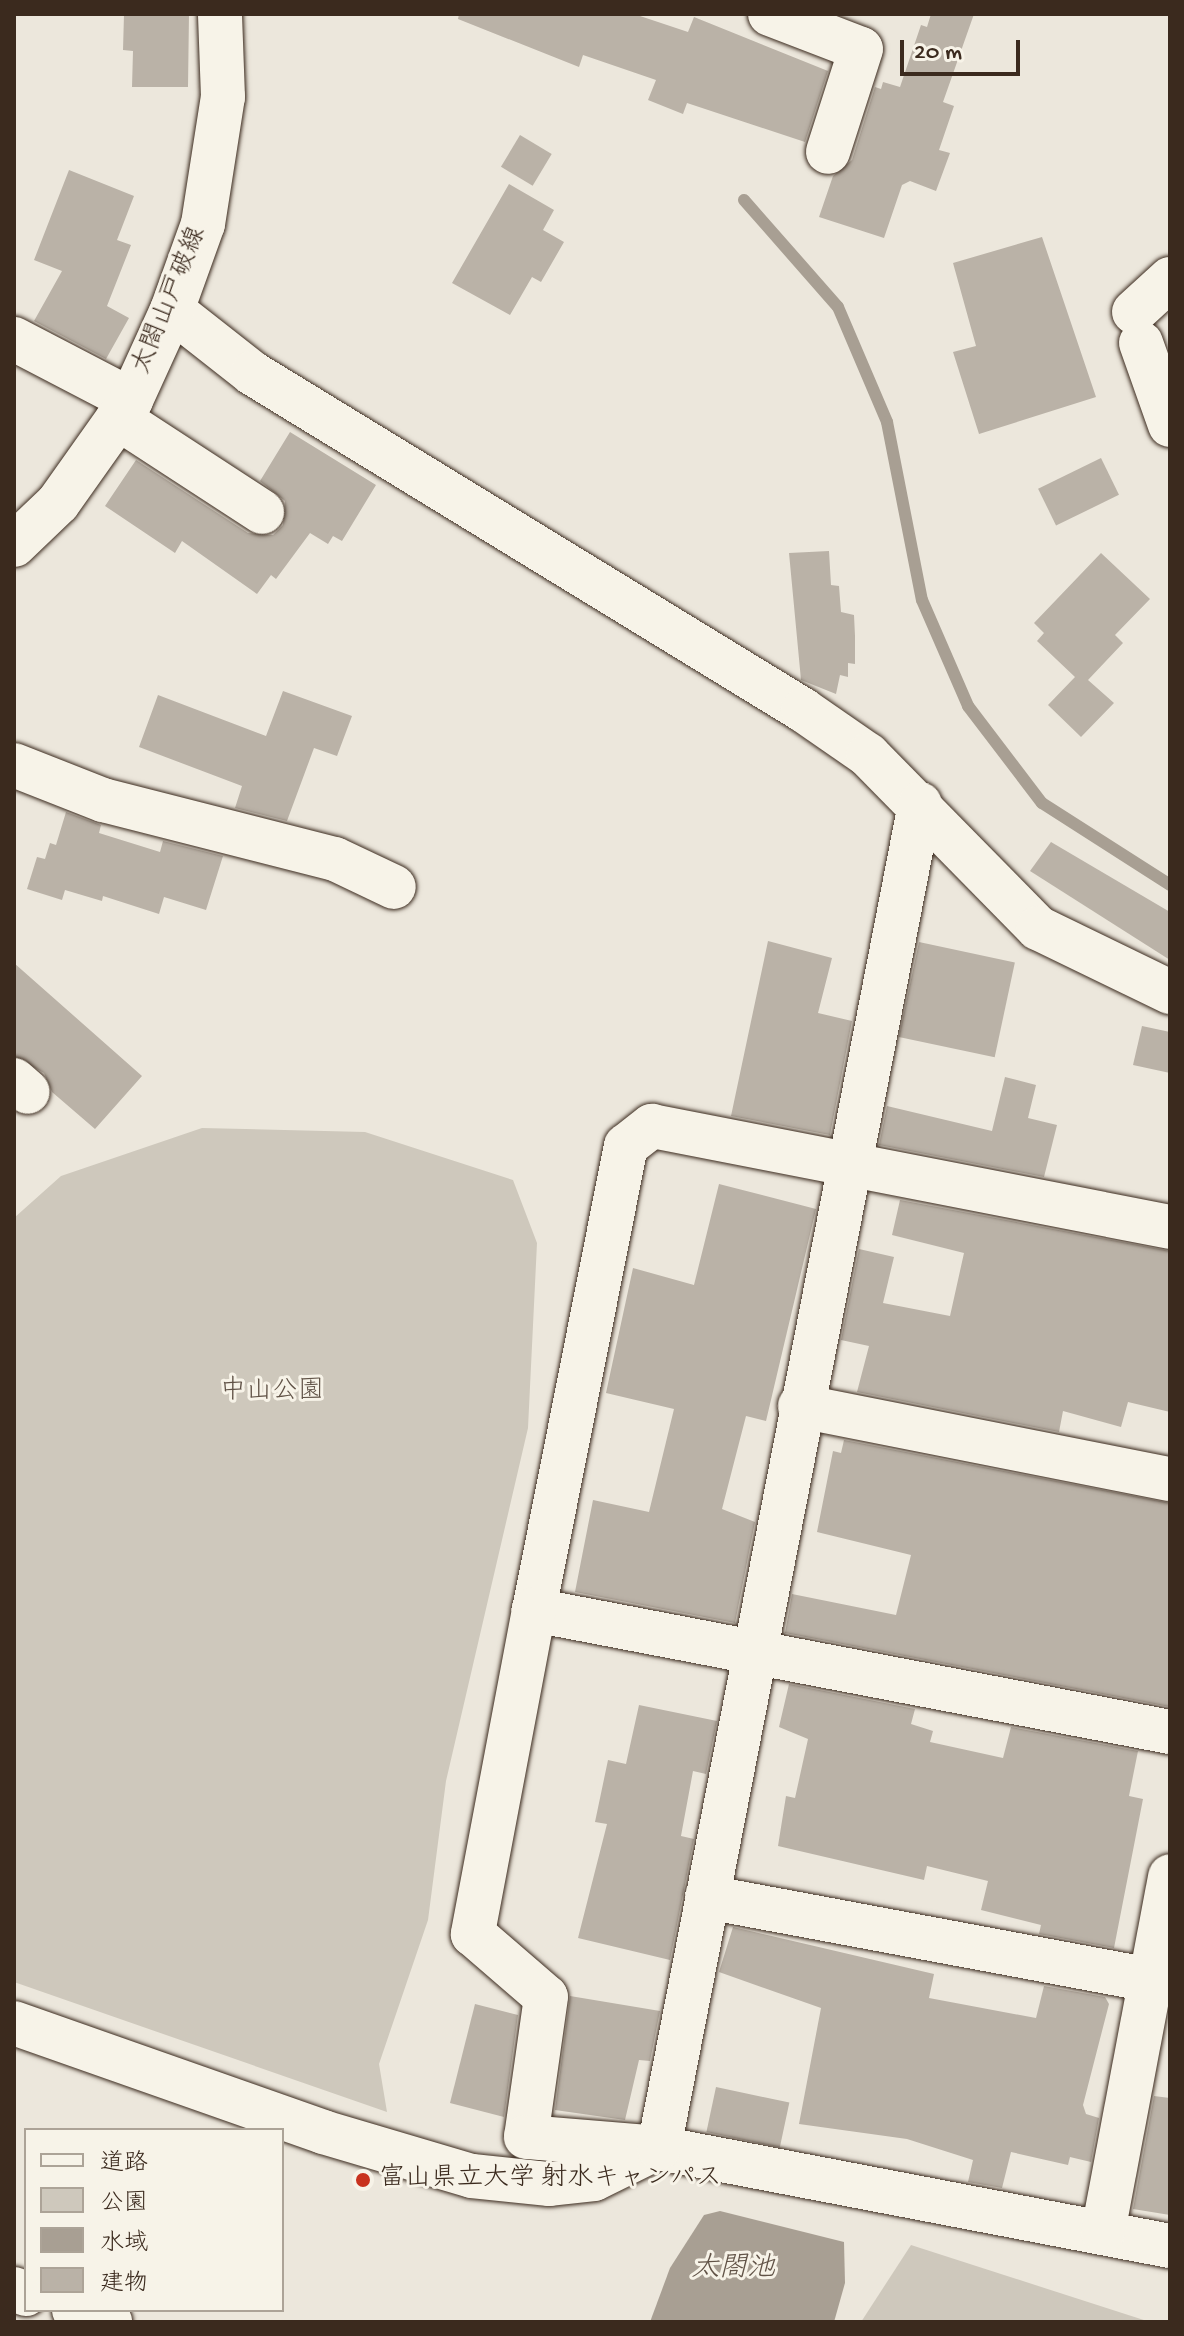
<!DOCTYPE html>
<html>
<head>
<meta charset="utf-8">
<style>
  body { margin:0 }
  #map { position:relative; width:1184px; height:2336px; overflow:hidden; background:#ece7dc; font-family:"Gochi Hand","Klee One",sans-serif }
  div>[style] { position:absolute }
  .green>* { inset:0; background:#cec8bc }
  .water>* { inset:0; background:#a89f93 }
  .stream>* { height:12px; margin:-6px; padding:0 6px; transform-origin:6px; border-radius:6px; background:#a89f93 }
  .building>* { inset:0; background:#bab2a7; transform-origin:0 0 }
  .roads { filter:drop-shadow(0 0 2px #3b2a1e) drop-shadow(0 0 2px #3b2a1e) }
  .minor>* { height:44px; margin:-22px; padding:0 22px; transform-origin:22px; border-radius:22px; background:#f7f3e8 }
  .major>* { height:44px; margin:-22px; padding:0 22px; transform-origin:22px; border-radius:22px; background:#f7f3e8 }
  .dots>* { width:22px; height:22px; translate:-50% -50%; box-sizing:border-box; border:4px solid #f7f3e8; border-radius:50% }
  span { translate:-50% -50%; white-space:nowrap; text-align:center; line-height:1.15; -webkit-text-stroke:6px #f7f3e8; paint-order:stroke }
  .street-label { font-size:26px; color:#3b2a1e }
  .park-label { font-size:26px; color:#605246 }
  .poi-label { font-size:26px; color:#3b2a1e }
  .left { translate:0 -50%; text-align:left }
  .water-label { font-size:28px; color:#615347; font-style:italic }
  .frame { position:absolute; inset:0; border:16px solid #3b2a1e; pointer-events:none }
  .legend { position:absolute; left:24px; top:2128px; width:260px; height:184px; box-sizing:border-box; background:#f7f3e8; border:2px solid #aca397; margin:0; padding:10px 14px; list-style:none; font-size:24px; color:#3b2a1e }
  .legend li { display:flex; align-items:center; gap:16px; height:40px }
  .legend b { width:40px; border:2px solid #aca397 }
  .scale { position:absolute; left:900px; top:40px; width:120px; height:36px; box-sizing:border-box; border:4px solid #3b2a1e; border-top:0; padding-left:10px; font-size:24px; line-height:28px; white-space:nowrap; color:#3b2a1e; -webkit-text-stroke:6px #f7f3e8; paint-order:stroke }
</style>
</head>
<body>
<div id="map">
  <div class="green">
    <i style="clip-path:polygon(202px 1128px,365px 1132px,513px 1180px,537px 1243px,528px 1428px,446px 1781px,428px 1920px,379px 2064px,387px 2112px,14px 1982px,14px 1218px,61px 1176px)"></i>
    <i style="clip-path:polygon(911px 2245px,1150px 2322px,861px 2322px)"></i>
  </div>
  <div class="water">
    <i style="clip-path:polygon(720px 2211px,844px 2242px,845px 2283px,834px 2322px,650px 2322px,670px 2268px,704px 2215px)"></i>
  </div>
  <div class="stream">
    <i style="left:744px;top:200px;width:142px;rotate:48.7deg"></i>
    <i style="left:838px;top:307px;width:125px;rotate:66.9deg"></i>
    <i style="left:887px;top:422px;width:181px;rotate:78.9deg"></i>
    <i style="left:922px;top:600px;width:116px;rotate:66.5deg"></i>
    <i style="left:968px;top:706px;width:122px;rotate:52.7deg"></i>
    <i style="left:1042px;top:803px;width:152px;rotate:32.6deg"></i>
  </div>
  <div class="building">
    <i style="clip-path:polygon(124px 14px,189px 14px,188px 87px,132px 87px,133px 51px,123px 50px)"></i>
    <i style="clip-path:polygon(459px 14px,634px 14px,688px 32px,694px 17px,828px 71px,805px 142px,687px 103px,683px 114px,648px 100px,656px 80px,583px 55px,579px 67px,458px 19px)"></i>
    <i style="clip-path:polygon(931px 14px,974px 14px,943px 102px,954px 106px,939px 150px,950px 153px,936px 191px,910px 181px,902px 185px,884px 238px,819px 217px,833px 176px,852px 160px,875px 87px,881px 89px,883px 82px,900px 87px,921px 25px,927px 27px)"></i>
    <i style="left:520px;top:135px;width:37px;height:37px;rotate:31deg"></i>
    <i style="clip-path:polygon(69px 170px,134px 196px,117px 240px,131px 245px,107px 306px,129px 318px,106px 359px,34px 321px,62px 271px,34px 260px)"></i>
    <i style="clip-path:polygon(509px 184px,554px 210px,543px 230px,564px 242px,541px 282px,532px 277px,510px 315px,452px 283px)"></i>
    <i style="clip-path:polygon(1042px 237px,1096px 397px,979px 434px,953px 352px,976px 346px,953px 263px)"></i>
    <i style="clip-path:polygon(290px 432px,376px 485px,342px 541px,333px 536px,328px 544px,310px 533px,276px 579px,271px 575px,257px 594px,182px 541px,175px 553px,105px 506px,136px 460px,248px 533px,273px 535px,283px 525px,285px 501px,260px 481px)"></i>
    <i style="left:1101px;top:458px;width:41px;height:70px;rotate:64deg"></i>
    <i style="clip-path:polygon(829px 551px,831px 585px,839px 586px,841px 612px,854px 615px,855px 636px,855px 664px,848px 663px,848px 677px,840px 675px,836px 694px,801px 680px,789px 553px)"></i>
    <i style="clip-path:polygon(1101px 553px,1150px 599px,1115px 635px,1123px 643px,1088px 680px,1114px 703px,1081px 737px,1048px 705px,1075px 677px,1037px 641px,1044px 633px,1034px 623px)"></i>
    <i style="clip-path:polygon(283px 691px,352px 716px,337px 756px,314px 748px,287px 821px,235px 808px,242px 786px,139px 747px,158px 695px,266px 736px)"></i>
    <i style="clip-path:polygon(66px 812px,101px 825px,99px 833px,160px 852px,163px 841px,223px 856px,206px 910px,164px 897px,159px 914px,103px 896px,102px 901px,65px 890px,62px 900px,27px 889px,37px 857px,45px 859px,50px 843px,56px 845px)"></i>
    <i style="clip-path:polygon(1051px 842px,1170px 912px,1170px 960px,1030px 871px)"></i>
    <i style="clip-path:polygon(768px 941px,832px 958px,818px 1013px,852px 1021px,830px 1135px,731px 1116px)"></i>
    <i style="left:919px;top:942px;width:98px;height:97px;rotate:12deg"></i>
    <i style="clip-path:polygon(14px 963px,142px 1076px,95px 1129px,52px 1092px,44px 1073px,14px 1056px)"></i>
    <i style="clip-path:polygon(1142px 1026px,1170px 1032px,1170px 1073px,1133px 1065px)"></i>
    <i style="clip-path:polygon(1005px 1077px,1036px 1085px,1028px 1118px,1057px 1125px,1044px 1177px,879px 1145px,887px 1106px,992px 1131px)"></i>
    <i style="clip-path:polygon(719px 1184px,816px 1209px,766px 1421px,746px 1416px,722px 1509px,755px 1522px,735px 1623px,575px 1592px,593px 1500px,649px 1512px,674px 1409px,606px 1393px,633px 1268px,694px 1285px)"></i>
    <i style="clip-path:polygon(900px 1200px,1170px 1251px,1170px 1412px,1128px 1402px,1121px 1427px,1063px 1411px,1059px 1432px,857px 1392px,869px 1346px,841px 1340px,859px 1249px,894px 1257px,883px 1303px,950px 1316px,964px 1253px,892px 1235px)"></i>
    <i style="clip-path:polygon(844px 1440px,1170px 1503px,1170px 1707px,785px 1633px,792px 1594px,896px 1615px,911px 1555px,817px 1532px,833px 1451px,841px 1453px)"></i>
    <i style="clip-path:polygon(789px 1684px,915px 1709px,911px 1724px,933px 1731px,930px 1742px,1003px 1758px,1011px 1727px,1138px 1751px,1129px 1796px,1143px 1799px,1114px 1948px,1039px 1934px,1041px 1925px,981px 1910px,988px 1881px,927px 1866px,924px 1880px,778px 1846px,786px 1796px,795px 1798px,808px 1739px,779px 1727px)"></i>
    <i style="clip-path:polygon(639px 1705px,717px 1721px,706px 1774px,693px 1771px,681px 1836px,694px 1839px,670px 1960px,578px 1938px,607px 1824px,595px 1822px,608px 1760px,626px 1764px)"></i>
    <i style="clip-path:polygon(733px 1927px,934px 1974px,929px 1998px,1036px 2018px,1044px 1986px,1105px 1997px,1109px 2004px,1083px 2105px,1086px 2114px,1099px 2118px,1091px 2162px,1070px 2157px,1068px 2165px,1011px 2152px,1002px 2188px,968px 2182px,973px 2160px,907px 2139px,799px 2124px,821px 2008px,719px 1972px)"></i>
    <i style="clip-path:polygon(570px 1996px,660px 2011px,650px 2061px,639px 2060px,625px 2120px,555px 2110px)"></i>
    <i style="clip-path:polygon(475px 2004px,518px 2015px,504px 2117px,450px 2103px)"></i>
    <i style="left:716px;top:2087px;width:75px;height:46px;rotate:12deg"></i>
    <i style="clip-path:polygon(1154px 2096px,1170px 2098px,1170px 2215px,1133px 2209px)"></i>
  </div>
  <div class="roads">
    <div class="minor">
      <i style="left:770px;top:14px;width:97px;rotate:21deg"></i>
      <i style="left:861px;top:49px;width:108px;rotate:107.8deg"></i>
      <i style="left:172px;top:310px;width:102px;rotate:38.2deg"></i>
      <i style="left:252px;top:373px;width:646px;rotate:31.45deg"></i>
      <i style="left:803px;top:710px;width:79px;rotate:34.7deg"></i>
      <i style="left:868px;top:755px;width:243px;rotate:45.5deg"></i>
      <i style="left:1038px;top:928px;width:147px;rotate:25.9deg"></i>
      <i style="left:1134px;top:312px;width:49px;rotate:-42.5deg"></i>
      <i style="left:14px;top:339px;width:132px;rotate:27.5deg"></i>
      <i style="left:1141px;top:343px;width:87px;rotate:70.5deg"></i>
      <i style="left:118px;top:418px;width:172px;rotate:33.1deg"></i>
      <i style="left:14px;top:765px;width:96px;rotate:21.5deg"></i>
      <i style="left:103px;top:800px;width:239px;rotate:14.3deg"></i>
      <i style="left:335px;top:859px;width:65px;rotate:25.4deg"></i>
      <i style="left:14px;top:1080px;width:18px;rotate:41deg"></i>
      <i style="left:800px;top:1406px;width:377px;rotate:11.2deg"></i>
      <i style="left:534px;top:1610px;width:473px;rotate:-78.8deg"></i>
      <i style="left:626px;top:1146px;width:33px;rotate:-38deg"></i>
      <i style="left:652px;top:1126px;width:528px;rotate:11.03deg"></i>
      <i style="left:1170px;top:1732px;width:648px;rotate:-169.14deg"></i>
      <i style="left:534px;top:1610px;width:330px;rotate:100.7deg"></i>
      <i style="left:473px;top:1934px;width:96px;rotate:40.8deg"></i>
      <i style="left:546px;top:1997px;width:141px;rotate:98.1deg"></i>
      <i style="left:526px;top:2137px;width:133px;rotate:4.7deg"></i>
      <i style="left:659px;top:2148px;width:520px;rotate:10.86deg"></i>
      <i style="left:707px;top:1897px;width:471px;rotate:10.6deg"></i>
      <i style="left:14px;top:2023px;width:328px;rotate:19.4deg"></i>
      <i style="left:323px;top:2132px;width:155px;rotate:16.5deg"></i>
      <i style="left:472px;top:2176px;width:78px;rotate:5.9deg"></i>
      <i style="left:550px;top:2184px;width:44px;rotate:-6.5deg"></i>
      <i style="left:594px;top:2179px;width:66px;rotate:-26.2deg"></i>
      <i style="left:659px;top:2148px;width:1369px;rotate:-79.01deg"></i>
      <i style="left:1103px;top:2232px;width:362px;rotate:-79.3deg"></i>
      <i style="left:14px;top:2289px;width:13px;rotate:23deg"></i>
      <i style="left:74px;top:2310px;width:38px;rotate:18deg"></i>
    </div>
    <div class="major">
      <i style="left:14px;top:545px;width:61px;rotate:-43.7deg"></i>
      <i style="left:58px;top:503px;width:126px;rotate:-54.7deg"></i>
      <i style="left:131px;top:400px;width:99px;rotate:-65.5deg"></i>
      <i style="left:172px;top:310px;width:91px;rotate:-70.2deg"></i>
      <i style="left:203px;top:224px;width:129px;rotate:-81.1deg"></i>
      <i style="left:223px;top:97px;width:83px;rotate:-92.1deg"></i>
    </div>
  </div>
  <div class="dots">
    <i style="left:363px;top:2180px;background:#c8321e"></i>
  </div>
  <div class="street-label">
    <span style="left:171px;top:301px;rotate:-68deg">太閤山戸破線</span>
  </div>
  <div class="park-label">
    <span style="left:272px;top:1393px">中山公園</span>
  </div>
  <div class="poi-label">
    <span class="left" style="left:379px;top:2180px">富山県立大学 射水キャンパス</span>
  </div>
  <div class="water-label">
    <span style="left:733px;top:2270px">太閤池</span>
  </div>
  <div class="frame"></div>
  <ul class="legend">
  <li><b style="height:10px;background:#f7f3e8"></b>道路</li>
  <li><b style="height:22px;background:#cec8bc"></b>公園</li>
  <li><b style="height:22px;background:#a89f93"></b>水域</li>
  <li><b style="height:22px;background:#bab2a7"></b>建物</li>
  </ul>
  <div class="scale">20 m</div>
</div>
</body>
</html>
